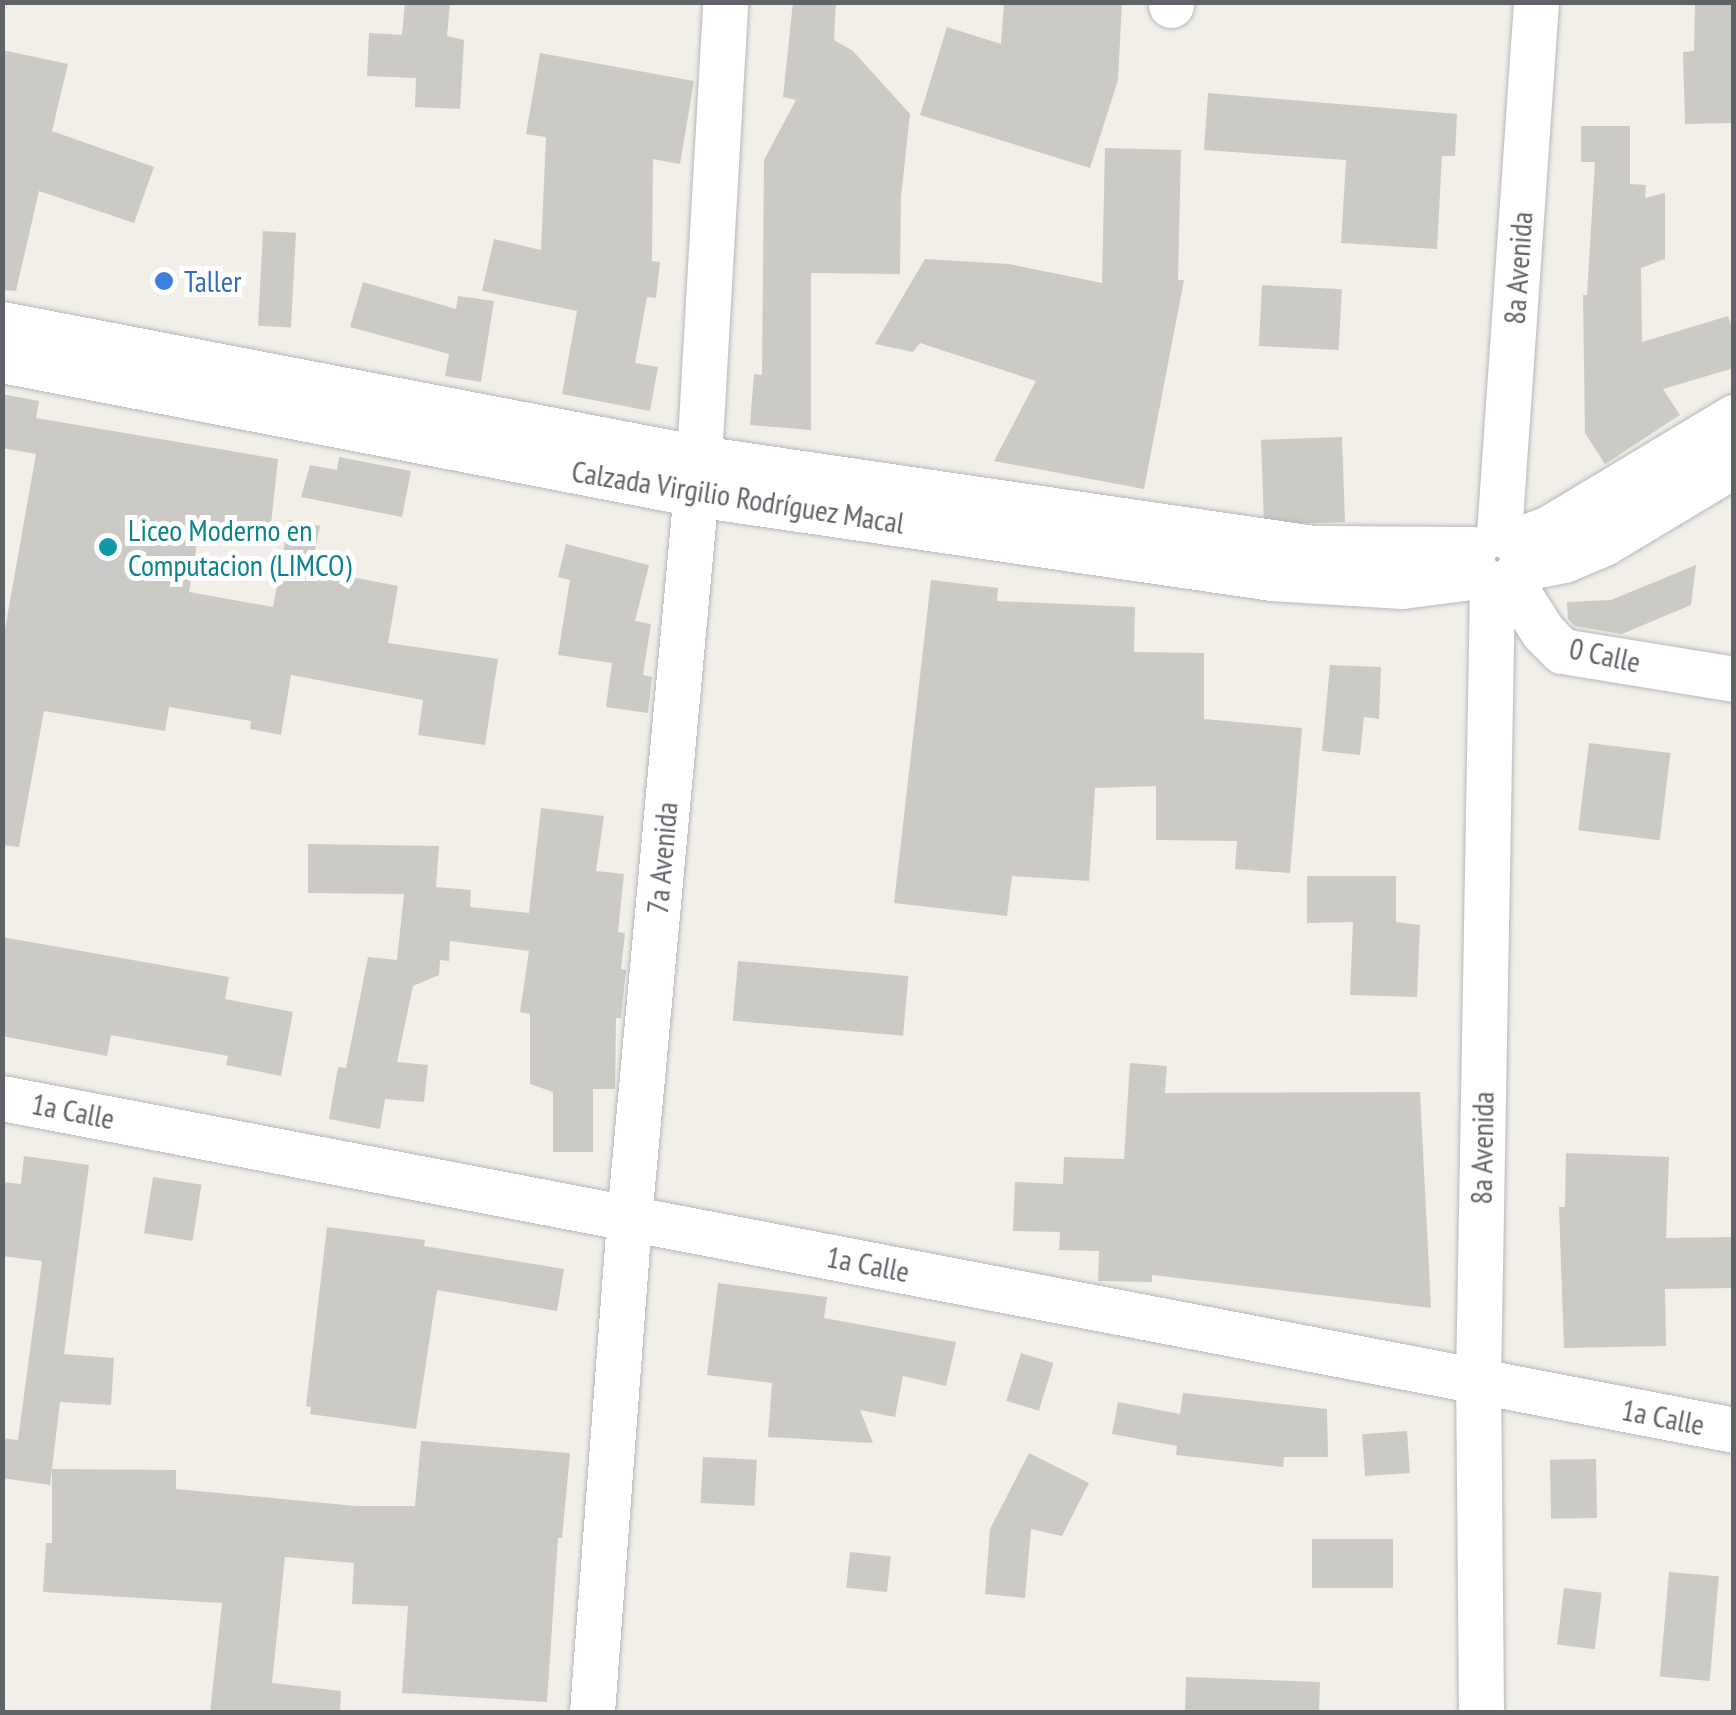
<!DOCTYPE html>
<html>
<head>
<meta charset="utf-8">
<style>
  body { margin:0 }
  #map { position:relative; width:1736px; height:1715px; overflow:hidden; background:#f1efe8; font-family:"PT Sans Narrow",sans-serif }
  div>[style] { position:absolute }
  .building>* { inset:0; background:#cccac5; transform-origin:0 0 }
  .roads { filter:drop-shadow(0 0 2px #b5b8bc) drop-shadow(0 0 2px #b5b8bc) }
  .minor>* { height:45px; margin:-22.5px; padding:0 22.5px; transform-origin:22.5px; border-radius:22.5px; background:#fff }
  .dots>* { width:28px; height:28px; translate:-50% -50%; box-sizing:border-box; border:5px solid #fff; border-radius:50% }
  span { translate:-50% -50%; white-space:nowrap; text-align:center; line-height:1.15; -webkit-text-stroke:10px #fff; paint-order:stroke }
  .street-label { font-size:30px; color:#5f6368 }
  .shop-label { font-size:30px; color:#366cbe }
  .left { translate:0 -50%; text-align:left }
  .culture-label { font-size:30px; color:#0d838f }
  .frame { position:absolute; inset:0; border:5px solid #5f6368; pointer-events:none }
</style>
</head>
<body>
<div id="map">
  <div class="building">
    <i style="clip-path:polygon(405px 2px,450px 2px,447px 36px,464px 40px,460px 109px,415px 107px,416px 78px,367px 76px,369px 33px,402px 35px)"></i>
    <i style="clip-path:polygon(793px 2px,836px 2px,834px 40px,853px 51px,910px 114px,901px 197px,900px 274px,811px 273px,811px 430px,750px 425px,754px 374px,762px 375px,764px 160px,796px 100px,783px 97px)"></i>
    <i style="clip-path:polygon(1004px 2px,1122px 2px,1118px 80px,1090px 168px,920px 115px,947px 27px,1001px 44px)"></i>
    <i style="clip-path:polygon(1695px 2px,1734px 2px,1734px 123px,1685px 124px,1683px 52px,1694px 51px)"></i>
    <i style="clip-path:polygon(2px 50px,68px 64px,52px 131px,154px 167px,134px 223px,39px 191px,16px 291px,2px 290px)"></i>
    <i style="clip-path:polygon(540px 53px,694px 81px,680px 164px,653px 159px,652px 261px,660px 262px,656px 298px,647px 297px,635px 363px,658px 367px,650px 411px,562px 394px,577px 311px,482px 291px,494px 239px,541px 250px,546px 137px,526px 134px)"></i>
    <i style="clip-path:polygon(1208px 93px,1457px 114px,1455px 156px,1442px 156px,1437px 249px,1341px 243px,1346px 160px,1204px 150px)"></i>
    <i style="clip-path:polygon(1581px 126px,1630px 126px,1630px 184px,1646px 185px,1645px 198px,1665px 193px,1665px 259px,1641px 268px,1642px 342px,1728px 316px,1734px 334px,1734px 368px,1663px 389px,1680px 415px,1605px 464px,1585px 433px,1583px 295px,1587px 295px,1595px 162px,1581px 162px)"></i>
    <i style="clip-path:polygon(1105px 148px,1181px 150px,1178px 280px,1184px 280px,1144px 489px,994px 461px,1036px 381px,920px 343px,913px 352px,875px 344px,925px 259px,1009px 264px,1102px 283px)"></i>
    <i style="left:263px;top:231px;width:33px;height:95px;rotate:3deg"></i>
    <i style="clip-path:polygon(363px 282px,456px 309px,458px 296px,494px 301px,481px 382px,445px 376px,449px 354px,350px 327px)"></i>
    <i style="left:1262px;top:285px;width:80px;height:61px;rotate:3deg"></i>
    <i style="clip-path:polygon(2px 394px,39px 401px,36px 418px,278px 459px,269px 543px,199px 531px,189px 592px,273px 607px,289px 520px,320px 526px,311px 569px,398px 586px,388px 643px,498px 659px,485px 745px,418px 735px,423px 700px,291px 675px,281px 735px,250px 729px,251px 721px,169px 707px,165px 731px,44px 711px,19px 847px,2px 845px,2px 646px,36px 454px,2px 448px)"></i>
    <i style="left:1342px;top:437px;width:85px;height:81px;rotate:88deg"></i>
    <i style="clip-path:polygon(339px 457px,411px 471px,402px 517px,301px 497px,310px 465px,337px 470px)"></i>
    <i style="clip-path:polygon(566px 544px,649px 565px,635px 621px,651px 624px,643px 675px,652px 677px,648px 713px,606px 707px,612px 663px,558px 655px,570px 580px,558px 577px)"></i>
    <i style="clip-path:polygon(1696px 565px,1691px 605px,1622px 634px,1575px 626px,1568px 619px,1567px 602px,1611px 600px)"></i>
    <i style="clip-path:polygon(931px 580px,998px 588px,997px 601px,1135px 607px,1134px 652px,1204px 653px,1204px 719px,1302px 728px,1290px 873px,1235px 869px,1237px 841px,1156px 840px,1156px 786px,1095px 788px,1089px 881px,1012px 876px,1007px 916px,894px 903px)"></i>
    <i style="clip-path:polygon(1330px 665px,1381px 667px,1379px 719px,1364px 717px,1360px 755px,1322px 751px)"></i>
    <i style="left:1589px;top:743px;width:82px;height:88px;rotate:7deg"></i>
    <i style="clip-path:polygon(541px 808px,604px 816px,596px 871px,624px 874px,618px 932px,625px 933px,621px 969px,626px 970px,621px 1018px,616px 1018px,615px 1089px,593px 1089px,593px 1152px,553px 1152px,553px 1092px,530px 1084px,530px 1014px,520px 1012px,529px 951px,450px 941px,449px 961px,440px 960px,439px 975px,413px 986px,397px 1062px,428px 1065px,424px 1102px,385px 1099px,380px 1129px,329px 1119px,338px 1067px,346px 1068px,368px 957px,397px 960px,404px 894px,308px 893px,308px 844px,439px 846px,436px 887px,471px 890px,470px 907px,529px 913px)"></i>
    <i style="clip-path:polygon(1307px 876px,1396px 876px,1396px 922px,1420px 925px,1417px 997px,1350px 995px,1353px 922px,1307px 923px)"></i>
    <i style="clip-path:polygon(2px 937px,229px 977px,225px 999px,293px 1012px,281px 1076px,226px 1065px,228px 1056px,111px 1035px,107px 1056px,2px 1036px)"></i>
    <i style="left:738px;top:961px;width:171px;height:60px;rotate:5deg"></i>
    <i style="clip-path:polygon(1130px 1063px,1167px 1066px,1165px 1093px,1420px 1092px,1431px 1308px,1152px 1275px,1152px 1282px,1098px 1281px,1099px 1251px,1059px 1250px,1060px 1232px,1013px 1231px,1015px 1182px,1063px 1184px,1064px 1157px,1124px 1159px)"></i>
    <i style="clip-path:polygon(1566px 1153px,1669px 1157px,1666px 1238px,1734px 1237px,1734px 1288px,1665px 1289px,1666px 1346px,1564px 1348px,1559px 1207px,1565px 1207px)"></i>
    <i style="clip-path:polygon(24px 1156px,89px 1165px,64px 1354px,114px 1358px,111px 1405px,60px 1402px,50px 1485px,2px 1478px,2px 1438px,18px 1440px,42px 1261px,2px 1256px,2px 1182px,21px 1184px)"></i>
    <i style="left:153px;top:1177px;width:49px;height:57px;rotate:9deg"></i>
    <i style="clip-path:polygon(327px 1227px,425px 1240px,424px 1246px,564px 1269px,557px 1311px,437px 1290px,416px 1429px,310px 1414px,311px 1407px,306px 1406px)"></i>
    <i style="clip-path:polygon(718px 1283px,827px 1297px,824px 1318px,956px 1342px,946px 1386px,903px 1376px,895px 1417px,860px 1410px,873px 1443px,768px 1437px,772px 1383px,707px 1375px)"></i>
    <i style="left:1021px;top:1353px;width:34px;height:50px;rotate:17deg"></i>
    <i style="clip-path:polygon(1183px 1393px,1327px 1409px,1328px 1457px,1284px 1457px,1283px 1467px,1176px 1455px,1177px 1446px,1112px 1434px,1118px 1402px,1180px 1414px)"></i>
    <i style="left:1407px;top:1431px;width:42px;height:45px;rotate:86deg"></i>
    <i style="clip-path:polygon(421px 1441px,570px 1453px,562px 1538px,558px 1538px,547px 1702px,402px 1693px,408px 1606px,352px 1604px,354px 1563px,285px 1557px,272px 1683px,341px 1691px,340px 1712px,210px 1712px,222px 1603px,43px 1592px,46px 1543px,52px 1543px,52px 1469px,176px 1470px,176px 1489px,356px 1506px,415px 1506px)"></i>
    <i style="clip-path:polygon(1029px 1453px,1089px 1483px,1062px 1536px,1031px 1529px,1025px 1598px,985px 1594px,990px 1529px)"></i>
    <i style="left:703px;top:1457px;width:54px;height:46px;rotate:3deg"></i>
    <i style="left:1596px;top:1459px;width:59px;height:46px;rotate:89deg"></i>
    <i style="left:1312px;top:1539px;width:81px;height:49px"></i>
    <i style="left:850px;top:1552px;width:41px;height:36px;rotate:6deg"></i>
    <i style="left:1669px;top:1572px;width:50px;height:105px;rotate:5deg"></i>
    <i style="left:1564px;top:1588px;width:38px;height:57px;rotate:7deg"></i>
    <i style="clip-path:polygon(1186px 1677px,1320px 1682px,1319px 1712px,1185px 1712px)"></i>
  </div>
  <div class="roads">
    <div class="minor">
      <i style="left:1171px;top:5px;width:3px;rotate:-90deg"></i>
      <i style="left:2px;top:324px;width:710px;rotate:10.88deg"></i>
      <i style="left:699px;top:458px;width:621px;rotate:8.34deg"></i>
      <i style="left:1313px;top:548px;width:161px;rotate:0.4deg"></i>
      <i style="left:2px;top:360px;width:707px;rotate:10.93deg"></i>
      <i style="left:696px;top:494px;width:582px;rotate:8.3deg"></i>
      <i style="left:1272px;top:578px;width:130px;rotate:3.5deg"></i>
      <i style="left:1402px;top:586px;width:78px;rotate:-7.4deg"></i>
      <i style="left:1499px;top:534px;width:533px;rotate:-86.02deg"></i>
      <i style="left:1514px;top:541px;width:37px;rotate:-20deg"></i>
      <i style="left:1549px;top:528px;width:216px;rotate:-31deg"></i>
      <i style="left:1519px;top:569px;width:46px;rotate:-11.3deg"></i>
      <i style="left:1564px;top:560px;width:43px;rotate:-23deg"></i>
      <i style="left:1604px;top:543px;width:152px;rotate:-31deg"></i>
      <i style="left:1510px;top:580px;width:62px;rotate:57.6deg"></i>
      <i style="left:1543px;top:632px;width:27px;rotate:45deg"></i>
      <i style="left:1562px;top:651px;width:174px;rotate:9.2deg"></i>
      <i style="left:2px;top:1098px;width:1764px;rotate:10.85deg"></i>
      <i style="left:592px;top:1712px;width:495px;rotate:-85.7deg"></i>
      <i style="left:629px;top:1218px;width:763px;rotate:-84.74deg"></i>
      <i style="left:699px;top:458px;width:457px;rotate:-86.7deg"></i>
      <i style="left:1481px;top:1712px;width:331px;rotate:-90.5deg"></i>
      <i style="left:1478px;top:1381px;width:798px;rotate:-88.99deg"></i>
    </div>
  </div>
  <div class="dots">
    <i style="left:164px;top:281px;background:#3f7fe0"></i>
    <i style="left:108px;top:547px;background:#0f9aa8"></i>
  </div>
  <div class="street-label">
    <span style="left:1518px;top:268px;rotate:-86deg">8a Avenida</span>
    <span style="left:738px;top:497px;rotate:9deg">Calzada Virgilio Rodríguez Macal</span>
    <span style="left:1605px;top:655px;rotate:12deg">0 Calle</span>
    <span style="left:662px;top:858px;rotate:-85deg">7a Avenida</span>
    <span style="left:73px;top:1111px;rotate:11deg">1a Calle</span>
    <span style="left:1482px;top:1148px;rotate:-89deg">8a Avenida</span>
    <span style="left:868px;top:1264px;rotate:11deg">1a Calle</span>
    <span style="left:1663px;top:1417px;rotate:11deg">1a Calle</span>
  </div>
  <div class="shop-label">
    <span class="left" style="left:184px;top:281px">Taller</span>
  </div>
  <div class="culture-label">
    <span class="left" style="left:128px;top:547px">Liceo Moderno en<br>Computacion (LIMCO)</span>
  </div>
  <div class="frame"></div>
</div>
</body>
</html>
